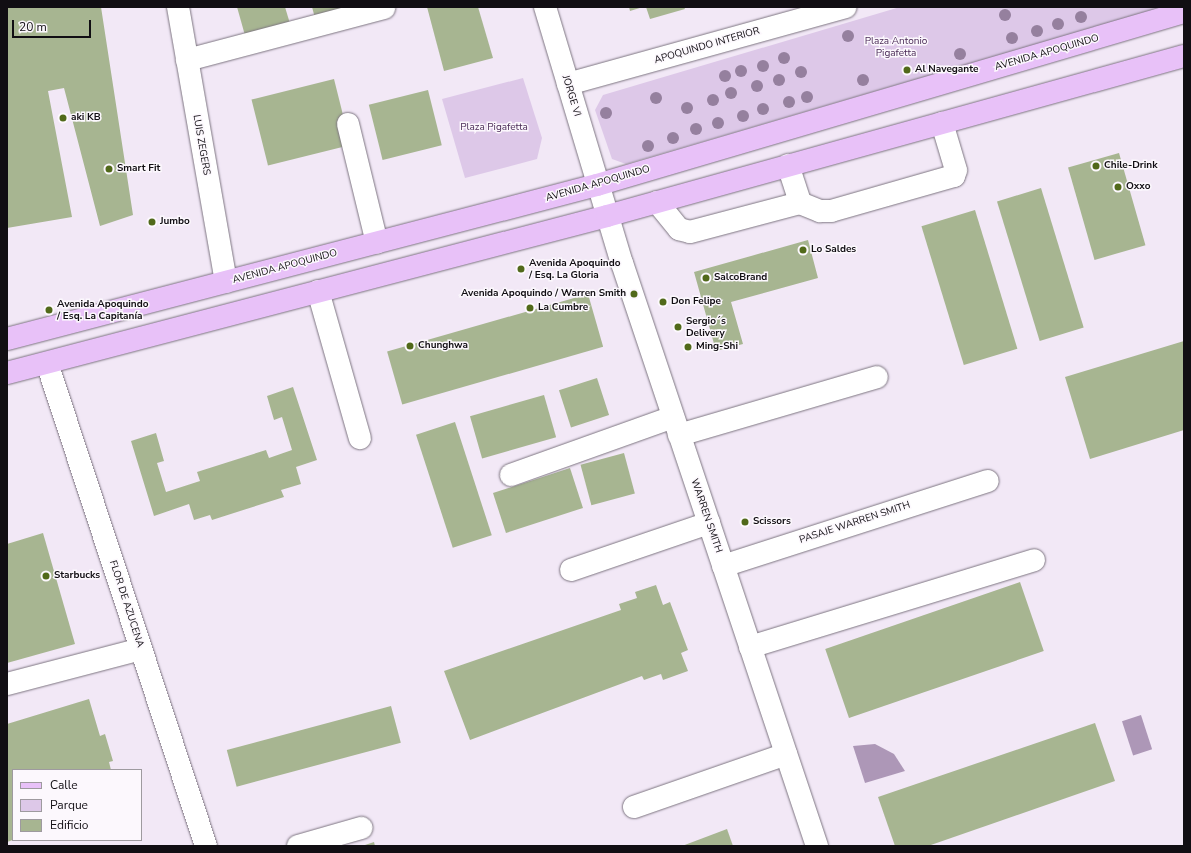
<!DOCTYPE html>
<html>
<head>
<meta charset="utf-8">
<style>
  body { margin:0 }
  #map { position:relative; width:1191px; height:853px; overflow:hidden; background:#f2e8f6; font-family:"Nunito Sans",sans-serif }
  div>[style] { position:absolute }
  .green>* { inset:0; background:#ddc8e8 }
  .water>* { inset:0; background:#ad97b7; transform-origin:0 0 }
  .building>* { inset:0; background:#a7b591; transform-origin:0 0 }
  .roads { filter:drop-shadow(0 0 1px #7d7581) drop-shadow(0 0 1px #7d7581) }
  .minor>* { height:22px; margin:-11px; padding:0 11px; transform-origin:11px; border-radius:11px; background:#fff }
  .major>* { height:22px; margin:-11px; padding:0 11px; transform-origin:11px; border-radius:11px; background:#e8c1f8 }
  .trees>* { width:12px; height:12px; margin:-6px; border-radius:50%; background:#95809e }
  .dots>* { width:11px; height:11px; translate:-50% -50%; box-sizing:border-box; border:2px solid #fcf8fd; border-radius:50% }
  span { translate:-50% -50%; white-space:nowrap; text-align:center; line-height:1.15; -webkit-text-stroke:3px #fcf8fd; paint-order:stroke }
  .park-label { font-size:10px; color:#492a56 }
  .street-label { font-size:10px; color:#110e13 }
  .poi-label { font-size:10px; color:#110e13; font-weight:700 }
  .left { translate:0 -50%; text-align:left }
  .right { translate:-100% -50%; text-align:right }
  .frame { position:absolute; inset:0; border:8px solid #110e13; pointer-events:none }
  .legend { position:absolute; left:12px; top:769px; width:130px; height:72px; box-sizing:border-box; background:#fcf8fd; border:1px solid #9e9a9f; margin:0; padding:5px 7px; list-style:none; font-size:12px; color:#110e13 }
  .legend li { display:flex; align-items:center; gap:8px; height:20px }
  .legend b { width:20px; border:1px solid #9e9a9f }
  .scale { position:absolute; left:12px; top:20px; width:79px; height:18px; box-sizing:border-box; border:2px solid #110e13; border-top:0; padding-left:5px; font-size:12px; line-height:14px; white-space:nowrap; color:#110e13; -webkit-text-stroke:3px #fcf8fd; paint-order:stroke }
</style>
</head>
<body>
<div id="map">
  <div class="green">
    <i style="clip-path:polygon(900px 7px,1164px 7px,626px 164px,612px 159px,595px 110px,603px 95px)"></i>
    <i style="clip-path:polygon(523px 78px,542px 138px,537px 159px,465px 178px,442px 99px)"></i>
  </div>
  <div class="water">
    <i style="left:1141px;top:715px;width:36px;height:20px;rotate:72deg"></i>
    <i style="clip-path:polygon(875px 744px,894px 754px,905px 771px,865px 783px,853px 746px)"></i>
  </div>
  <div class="building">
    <i style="clip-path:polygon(7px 7px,101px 7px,133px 215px,100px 226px,64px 88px,48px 91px,72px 217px,7px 228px)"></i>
    <i style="clip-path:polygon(237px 7px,285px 7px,291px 27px,246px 39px)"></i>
    <i style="clip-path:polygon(312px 7px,345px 7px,315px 18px)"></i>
    <i style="clip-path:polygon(427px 7px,478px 7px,493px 58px,444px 71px)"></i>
    <i style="clip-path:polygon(629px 7px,643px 7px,630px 11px)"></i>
    <i style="clip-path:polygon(646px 7px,684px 7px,685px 9px,650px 19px)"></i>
    <i style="left:334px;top:79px;width:68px;height:85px;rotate:76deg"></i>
    <i style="left:428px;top:90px;width:57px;height:61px;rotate:76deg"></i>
    <i style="left:1119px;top:153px;width:96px;height:53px;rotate:74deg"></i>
    <i style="left:1041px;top:188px;width:146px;height:46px;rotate:73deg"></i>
    <i style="left:975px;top:210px;width:145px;height:56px;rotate:73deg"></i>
    <i style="clip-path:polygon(808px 240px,818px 278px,731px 302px,743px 344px,716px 351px,694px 272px)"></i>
    <i style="left:588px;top:294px;width:55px;height:209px;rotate:74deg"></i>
    <i style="clip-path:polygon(1184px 341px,1184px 430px,1090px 459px,1065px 377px)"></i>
    <i style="left:597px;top:378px;width:39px;height:40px;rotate:72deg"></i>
    <i style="clip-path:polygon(293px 387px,317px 460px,296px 467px,301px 484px,281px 490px,284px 497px,212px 520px,210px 515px,194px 520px,189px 504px,154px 516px,131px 441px,156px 433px,164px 461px,157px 463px,166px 492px,200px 481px,197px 472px,266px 450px,269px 458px,292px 450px,282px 417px,274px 420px,267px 396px)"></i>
    <i style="left:544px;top:395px;width:44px;height:77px;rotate:74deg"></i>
    <i style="left:455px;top:422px;width:119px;height:41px;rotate:72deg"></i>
    <i style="left:624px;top:453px;width:42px;height:45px;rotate:75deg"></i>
    <i style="left:570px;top:468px;width:42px;height:81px;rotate:72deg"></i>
    <i style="clip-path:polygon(43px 533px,75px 644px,7px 663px,7px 544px)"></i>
    <i style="left:1020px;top:582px;width:73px;height:206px;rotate:71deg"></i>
    <i style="clip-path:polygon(656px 585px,663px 605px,670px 602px,688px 650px,681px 653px,688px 671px,663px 680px,661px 674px,644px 680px,642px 676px,470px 740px,444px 671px,621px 610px,619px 604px,637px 598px,635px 592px)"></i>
    <i style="clip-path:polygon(89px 699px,100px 736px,105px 734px,113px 761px,109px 762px,111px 770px,13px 770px,13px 840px,7px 842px,7px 724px)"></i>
    <i style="left:391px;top:706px;width:38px;height:170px;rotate:75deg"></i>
    <i style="clip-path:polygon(1095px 723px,1115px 781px,928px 846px,895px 846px,878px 797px)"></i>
    <i style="clip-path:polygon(727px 829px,733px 846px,682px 846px)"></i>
    <i style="clip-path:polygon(374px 842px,375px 846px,362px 846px)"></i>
  </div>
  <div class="roads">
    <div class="minor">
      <i style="left:178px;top:7px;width:279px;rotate:80.1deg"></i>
      <i style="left:545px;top:7px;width:267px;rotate:73.3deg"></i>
      <i style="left:622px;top:263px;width:615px;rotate:71.51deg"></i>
      <i style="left:187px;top:60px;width:204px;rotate:-14.8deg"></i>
      <i style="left:568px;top:84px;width:288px;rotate:-15.5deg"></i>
      <i style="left:348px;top:124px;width:122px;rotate:76.3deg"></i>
      <i style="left:788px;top:165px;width:40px;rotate:72deg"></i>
      <i style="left:657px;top:202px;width:35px;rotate:51deg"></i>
      <i style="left:679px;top:229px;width:11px;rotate:15deg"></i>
      <i style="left:690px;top:232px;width:114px;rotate:-14.8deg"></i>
      <i style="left:800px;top:203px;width:22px;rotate:22deg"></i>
      <i style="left:820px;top:211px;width:11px"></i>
      <i style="left:831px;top:211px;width:128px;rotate:-15.9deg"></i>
      <i style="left:954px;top:176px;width:6px;rotate:-72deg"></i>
      <i style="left:956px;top:170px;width:49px;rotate:-106.6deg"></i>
      <i style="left:318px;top:291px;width:153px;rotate:74.1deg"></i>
      <i style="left:47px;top:363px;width:508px;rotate:71.78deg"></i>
      <i style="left:679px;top:435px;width:206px;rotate:-16.3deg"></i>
      <i style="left:511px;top:475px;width:172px;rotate:-19.7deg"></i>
      <i style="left:723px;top:566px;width:278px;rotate:-17.8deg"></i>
      <i style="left:571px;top:570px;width:146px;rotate:-18.8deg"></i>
      <i style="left:750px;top:647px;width:297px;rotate:-17deg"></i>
      <i style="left:7px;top:684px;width:138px;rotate:-14.6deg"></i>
      <i style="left:634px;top:807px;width:161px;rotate:-19.2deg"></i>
      <i style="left:298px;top:846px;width:66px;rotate:-15.9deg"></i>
    </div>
    <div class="major">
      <i style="left:7px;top:339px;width:610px;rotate:-14.63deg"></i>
      <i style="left:597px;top:185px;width:612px;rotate:-16.42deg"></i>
      <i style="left:7px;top:373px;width:620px;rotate:-14.66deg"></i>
      <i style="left:607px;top:216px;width:599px;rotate:-15.5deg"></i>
    </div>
  </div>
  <div class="trees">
    <i style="left:1005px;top:15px"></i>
    <i style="left:1081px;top:17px"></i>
    <i style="left:1058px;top:24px"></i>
    <i style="left:1037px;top:31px"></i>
    <i style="left:848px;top:36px"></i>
    <i style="left:1012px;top:38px"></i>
    <i style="left:960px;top:54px"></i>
    <i style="left:784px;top:58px"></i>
    <i style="left:763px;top:66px"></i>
    <i style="left:741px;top:71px"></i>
    <i style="left:801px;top:72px"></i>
    <i style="left:725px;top:76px"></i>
    <i style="left:779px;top:80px"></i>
    <i style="left:863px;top:80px"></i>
    <i style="left:757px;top:86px"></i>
    <i style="left:731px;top:93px"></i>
    <i style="left:807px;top:97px"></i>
    <i style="left:656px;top:98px"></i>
    <i style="left:713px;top:100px"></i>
    <i style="left:789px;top:102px"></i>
    <i style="left:687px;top:108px"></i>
    <i style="left:763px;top:109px"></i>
    <i style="left:606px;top:113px"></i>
    <i style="left:743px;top:116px"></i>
    <i style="left:718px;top:123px"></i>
    <i style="left:696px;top:129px"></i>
    <i style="left:673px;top:138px"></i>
    <i style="left:648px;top:146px"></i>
  </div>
  <div class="dots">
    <i style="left:907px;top:70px;background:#51691a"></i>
    <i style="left:63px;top:118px;background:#51691a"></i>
    <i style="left:1096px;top:166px;background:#51691a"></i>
    <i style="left:109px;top:169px;background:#51691a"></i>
    <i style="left:1118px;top:187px;background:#51691a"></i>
    <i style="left:152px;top:222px;background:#51691a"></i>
    <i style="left:803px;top:250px;background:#51691a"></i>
    <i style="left:521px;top:269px;background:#51691a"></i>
    <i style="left:706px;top:278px;background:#51691a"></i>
    <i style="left:634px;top:294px;background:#51691a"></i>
    <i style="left:663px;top:302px;background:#51691a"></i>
    <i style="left:530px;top:308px;background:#51691a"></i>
    <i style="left:49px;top:310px;background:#51691a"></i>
    <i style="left:678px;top:327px;background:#51691a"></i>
    <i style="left:410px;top:346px;background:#51691a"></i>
    <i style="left:688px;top:347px;background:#51691a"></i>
    <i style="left:745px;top:522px;background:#51691a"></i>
    <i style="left:46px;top:576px;background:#51691a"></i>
  </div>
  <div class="park-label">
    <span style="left:896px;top:47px">Plaza Antonio<br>Pigafetta</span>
    <span style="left:494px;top:128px">Plaza Pigafetta</span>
  </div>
  <div class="street-label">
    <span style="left:707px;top:46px;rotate:-16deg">APOQUINDO INTERIOR</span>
    <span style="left:1047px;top:53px;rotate:-16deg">AVENIDA APOQUINDO</span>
    <span style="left:571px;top:96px;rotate:73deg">JORGE VI</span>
    <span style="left:201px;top:145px;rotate:80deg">LUIS ZEGERS</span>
    <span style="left:598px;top:184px;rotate:-16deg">AVENIDA APOQUINDO</span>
    <span style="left:285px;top:267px;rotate:-15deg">AVENIDA APOQUINDO</span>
    <span style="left:706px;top:516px;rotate:71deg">WARREN SMITH</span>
    <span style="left:855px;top:523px;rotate:-18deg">PASAJE WARREN SMITH</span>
    <span style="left:126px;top:604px;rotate:72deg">FLOR DE AZUCENA</span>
  </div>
  <div class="poi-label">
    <span class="left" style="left:915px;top:70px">Al Navegante</span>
    <span class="left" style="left:71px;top:118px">aki KB</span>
    <span class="left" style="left:1104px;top:166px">Chile-Drink</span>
    <span class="left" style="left:117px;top:169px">Smart Fit</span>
    <span class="left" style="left:1126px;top:187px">Oxxo</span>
    <span class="left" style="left:160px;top:222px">Jumbo</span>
    <span class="left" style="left:811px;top:250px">Lo Saldes</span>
    <span class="left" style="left:529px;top:269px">Avenida Apoquindo<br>/ Esq. La Gloria</span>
    <span class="left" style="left:714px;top:278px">SalcoBrand</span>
    <span class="right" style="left:626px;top:294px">Avenida Apoquindo / Warren Smith</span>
    <span class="left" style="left:671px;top:302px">Don Felipe</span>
    <span class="left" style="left:57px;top:310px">Avenida Apoquindo<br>/ Esq. La Capitanía</span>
    <span class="left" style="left:538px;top:308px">La Cumbre</span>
    <span class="left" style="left:686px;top:327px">Sergio´s<br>Delivery</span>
    <span class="left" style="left:418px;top:346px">Chunghwa</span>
    <span class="left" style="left:696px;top:347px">Ming-Shi</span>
    <span class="left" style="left:753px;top:522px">Scissors</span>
    <span class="left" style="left:54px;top:576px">Starbucks</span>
  </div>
  <div class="frame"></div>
  <ul class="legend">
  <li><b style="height:5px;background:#e8c1f8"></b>Calle</li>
  <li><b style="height:11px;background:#ddc8e8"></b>Parque</li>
  <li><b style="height:11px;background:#a7b591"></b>Edificio</li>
  </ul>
  <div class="scale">20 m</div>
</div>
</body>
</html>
